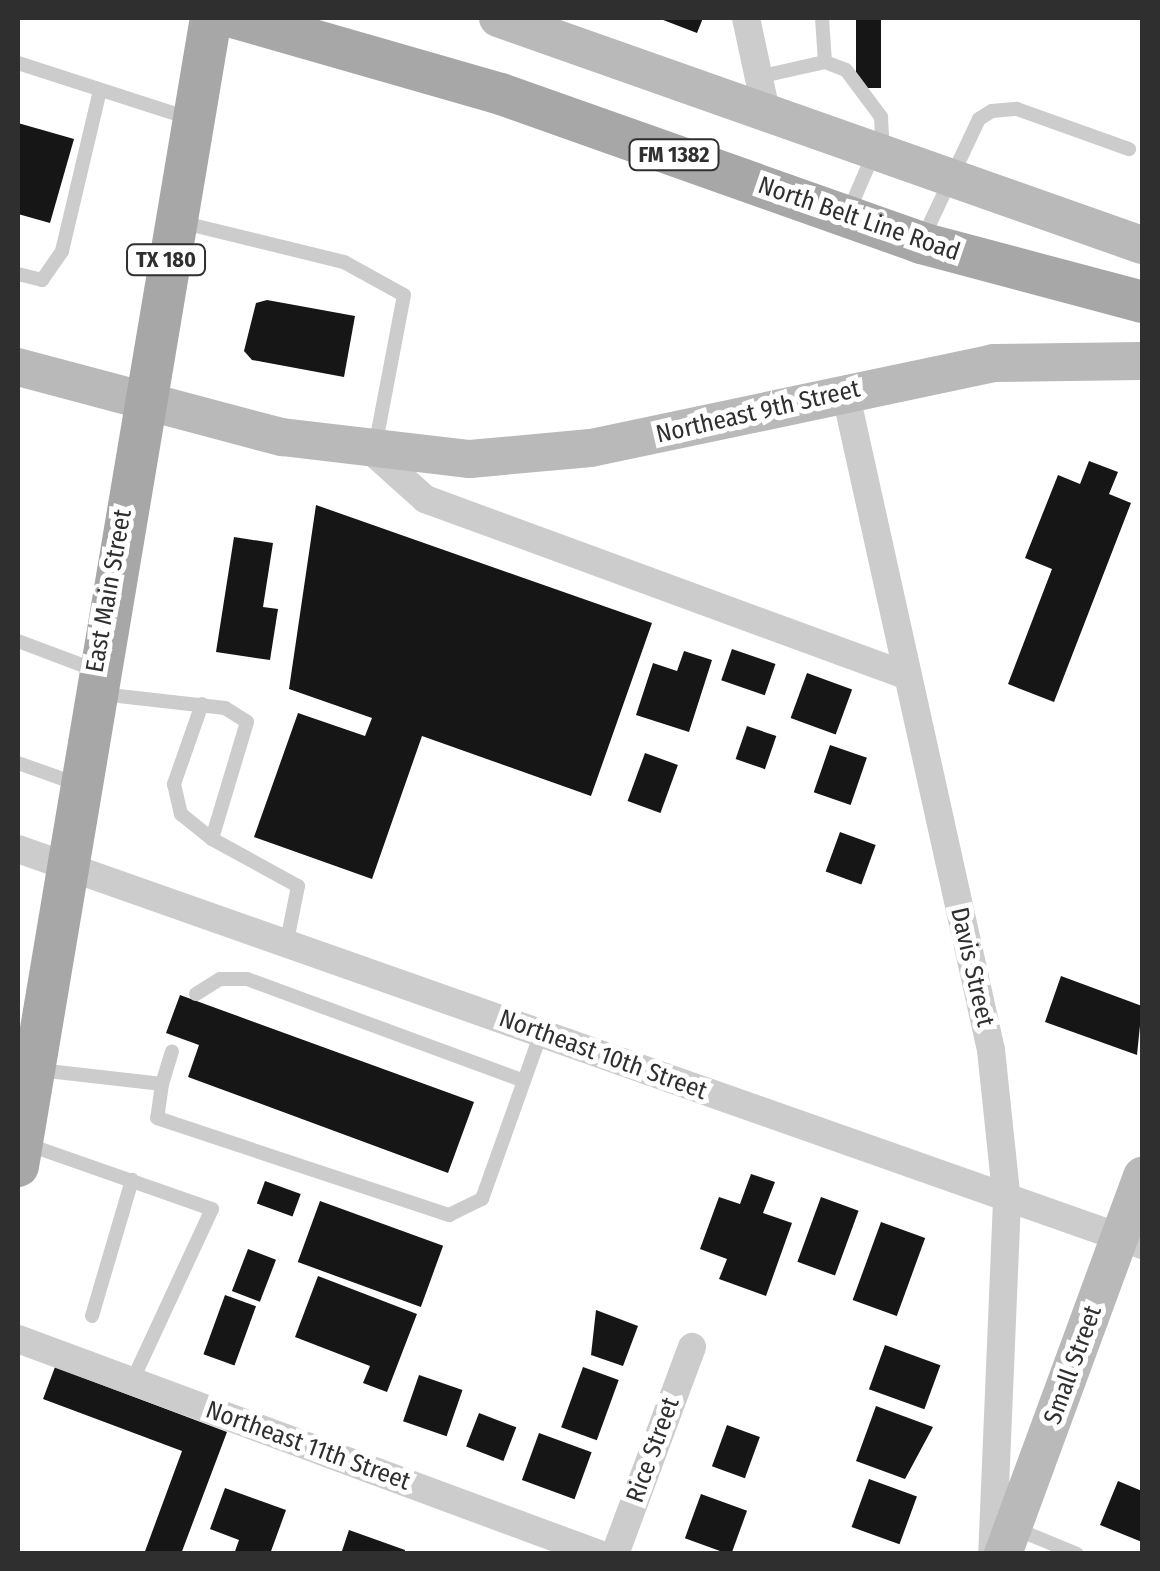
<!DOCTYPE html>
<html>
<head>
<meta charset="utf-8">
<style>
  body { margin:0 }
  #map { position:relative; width:1160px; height:1571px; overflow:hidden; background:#fff; font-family:"Fira Sans Condensed",sans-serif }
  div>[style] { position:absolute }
  .building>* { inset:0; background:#161616; transform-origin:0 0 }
  .lane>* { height:14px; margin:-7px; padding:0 7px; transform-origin:7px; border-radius:7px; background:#ccc }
  .street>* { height:28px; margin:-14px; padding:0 14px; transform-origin:14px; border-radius:14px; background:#ccc }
  .secondary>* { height:38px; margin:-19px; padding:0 19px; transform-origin:19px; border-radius:19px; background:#b9b9b9 }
  .primary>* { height:42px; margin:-21px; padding:0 21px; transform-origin:21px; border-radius:21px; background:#a7a7a7 }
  span { translate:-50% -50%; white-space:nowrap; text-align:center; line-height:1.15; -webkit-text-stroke:10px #fff; paint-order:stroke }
  .shield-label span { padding:2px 8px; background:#fff; border:2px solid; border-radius:8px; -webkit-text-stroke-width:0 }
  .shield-label { font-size:22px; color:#2f2f2f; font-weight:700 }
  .street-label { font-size:25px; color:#2f2f2f }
  .frame { position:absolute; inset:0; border:20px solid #2f2f2f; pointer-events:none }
</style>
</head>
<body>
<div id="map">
  <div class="building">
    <i style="clip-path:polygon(658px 18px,703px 18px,697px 33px)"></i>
    <i style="left:856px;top:18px;width:25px;height:70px"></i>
    <i style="clip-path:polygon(18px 123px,74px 139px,50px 223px,18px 214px)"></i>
    <i style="clip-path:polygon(267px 300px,355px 316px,344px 377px,252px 360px,244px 351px,256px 303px)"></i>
    <i style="clip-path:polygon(1089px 461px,1118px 472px,1109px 494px,1131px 503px,1054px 702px,1008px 684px,1052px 569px,1025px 558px,1058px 475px,1080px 484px)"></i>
    <i style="clip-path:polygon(316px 505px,652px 623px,591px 796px,422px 736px,372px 879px,254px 837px,298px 713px,365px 736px,372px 718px,289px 689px)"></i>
    <i style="clip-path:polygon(234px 537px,273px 543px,263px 607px,278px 609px,270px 660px,216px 652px)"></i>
    <i style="left:732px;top:649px;width:46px;height:33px;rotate:19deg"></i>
    <i style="clip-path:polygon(684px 651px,712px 660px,689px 732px,636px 715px,653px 663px,677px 671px)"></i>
    <i style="left:807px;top:673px;width:48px;height:48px;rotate:20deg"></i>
    <i style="left:747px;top:726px;width:31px;height:35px;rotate:19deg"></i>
    <i style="left:830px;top:745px;width:39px;height:50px;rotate:19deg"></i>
    <i style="left:645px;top:753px;width:35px;height:51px;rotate:20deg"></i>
    <i style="left:840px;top:832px;width:38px;height:42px;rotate:20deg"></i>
    <i style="clip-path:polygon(1061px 976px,1142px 1006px,1137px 1055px,1045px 1022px)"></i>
    <i style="clip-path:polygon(180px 995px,474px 1102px,448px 1173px,188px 1077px,199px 1045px,166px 1033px)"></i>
    <i style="clip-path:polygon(751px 1174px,775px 1182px,763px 1213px,792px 1223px,766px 1296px,719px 1279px,727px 1259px,700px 1249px,719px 1197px,740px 1204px)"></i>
    <i style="left:265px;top:1181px;width:38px;height:24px;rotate:20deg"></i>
    <i style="left:821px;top:1197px;width:40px;height:69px;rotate:20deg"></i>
    <i style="left:320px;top:1201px;width:131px;height:65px;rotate:20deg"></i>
    <i style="left:881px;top:1222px;width:47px;height:83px;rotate:20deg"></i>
    <i style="left:248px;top:1249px;width:30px;height:45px;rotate:21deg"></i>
    <i style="clip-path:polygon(318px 1276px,417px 1314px,387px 1392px,363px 1383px,370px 1366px,295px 1337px)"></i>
    <i style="left:225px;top:1295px;width:33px;height:63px;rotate:20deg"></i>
    <i style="clip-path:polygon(596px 1310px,638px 1326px,623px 1366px,591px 1355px)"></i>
    <i style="left:885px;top:1345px;width:59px;height:47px;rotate:20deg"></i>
    <i style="clip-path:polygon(55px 1367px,227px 1432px,181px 1554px,144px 1554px,182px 1451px,43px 1399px)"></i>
    <i style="left:583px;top:1367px;width:38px;height:64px;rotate:20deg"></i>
    <i style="left:419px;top:1375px;width:46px;height:49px;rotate:19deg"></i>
    <i style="clip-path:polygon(876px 1406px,933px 1427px,905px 1479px,856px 1461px)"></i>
    <i style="left:479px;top:1413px;width:40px;height:36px;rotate:21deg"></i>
    <i style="left:727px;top:1425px;width:35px;height:44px;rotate:20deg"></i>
    <i style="left:539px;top:1433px;width:56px;height:50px;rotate:20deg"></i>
    <i style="left:869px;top:1479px;width:51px;height:51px;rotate:20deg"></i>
    <i style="clip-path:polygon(1118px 1481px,1142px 1491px,1142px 1542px,1100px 1525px)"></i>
    <i style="clip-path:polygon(225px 1488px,286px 1510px,270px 1554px,234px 1554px,239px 1540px,210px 1529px)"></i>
    <i style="left:701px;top:1494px;width:49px;height:47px;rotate:20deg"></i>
    <i style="clip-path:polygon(349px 1530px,405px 1550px,404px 1554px,341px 1554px)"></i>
  </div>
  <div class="lane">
    <i style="left:825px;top:62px;width:22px;rotate:21deg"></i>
    <i style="left:846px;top:70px;width:59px;rotate:53.3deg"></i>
    <i style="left:881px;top:117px;width:17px;rotate:87deg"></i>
    <i style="left:882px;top:134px;width:86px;rotate:113.3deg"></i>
    <i style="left:18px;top:63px;width:182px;rotate:17.9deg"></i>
    <i style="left:758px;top:77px;width:69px;rotate:-12.6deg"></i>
    <i style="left:825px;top:62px;width:44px;rotate:-93.9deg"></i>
    <i style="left:184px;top:223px;width:165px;rotate:13.7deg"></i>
    <i style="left:344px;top:262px;width:68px;rotate:28.8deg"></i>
    <i style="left:404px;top:295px;width:155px;rotate:100.8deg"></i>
    <i style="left:923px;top:238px;width:132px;rotate:-64.8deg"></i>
    <i style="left:979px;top:119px;width:15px;rotate:-32deg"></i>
    <i style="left:992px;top:111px;width:25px;rotate:-5deg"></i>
    <i style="left:1017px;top:109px;width:119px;rotate:19.7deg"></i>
    <i style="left:18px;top:274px;width:25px;rotate:14deg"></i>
    <i style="left:42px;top:280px;width:35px;rotate:-55deg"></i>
    <i style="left:62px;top:251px;width:161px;rotate:-76.7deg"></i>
    <i style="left:18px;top:641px;width:82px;rotate:20.6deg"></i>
    <i style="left:101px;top:694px;width:125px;rotate:6.4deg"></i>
    <i style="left:225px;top:708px;width:26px;rotate:32deg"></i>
    <i style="left:247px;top:722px;width:122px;rotate:106.7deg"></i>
    <i style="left:212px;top:839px;width:98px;rotate:28.7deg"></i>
    <i style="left:298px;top:886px;width:56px;rotate:101.3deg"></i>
    <i style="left:202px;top:704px;width:85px;rotate:109.3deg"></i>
    <i style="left:174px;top:784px;width:31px;rotate:77deg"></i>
    <i style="left:181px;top:814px;width:40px;rotate:39deg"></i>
    <i style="left:18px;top:763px;width:63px;rotate:19.6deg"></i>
    <i style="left:196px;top:994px;width:28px;rotate:-32deg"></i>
    <i style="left:220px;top:979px;width:27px"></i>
    <i style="left:247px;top:979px;width:295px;rotate:20.2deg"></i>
    <i style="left:39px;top:1070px;width:124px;rotate:6.5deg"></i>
    <i style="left:162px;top:1084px;width:34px;rotate:98deg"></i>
    <i style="left:157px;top:1118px;width:308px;rotate:18.4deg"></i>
    <i style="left:449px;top:1215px;width:37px;rotate:-26deg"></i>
    <i style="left:482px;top:1199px;width:176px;rotate:-70.4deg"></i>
    <i style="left:162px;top:1084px;width:34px;rotate:-73deg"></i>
    <i style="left:29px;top:1145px;width:194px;rotate:19.3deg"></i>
    <i style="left:212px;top:1209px;width:190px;rotate:114.9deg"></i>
    <i style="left:92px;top:1316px;width:142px;rotate:-73.6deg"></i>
    <i style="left:1014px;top:1528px;width:68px;rotate:22.4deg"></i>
  </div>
  <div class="street">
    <i style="left:746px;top:18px;width:95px;rotate:77.9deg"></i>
    <i style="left:845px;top:391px;width:675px;rotate:77.51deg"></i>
    <i style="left:991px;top:1050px;width:152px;rotate:84deg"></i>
    <i style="left:1007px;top:1201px;width:353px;rotate:92.4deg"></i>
    <i style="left:374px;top:453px;width:69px;rotate:42deg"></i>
    <i style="left:425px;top:499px;width:511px;rotate:20.14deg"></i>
    <i style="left:18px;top:849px;width:1192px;rotate:19.41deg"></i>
    <i style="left:18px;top:1339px;width:620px;rotate:20.31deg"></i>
    <i style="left:615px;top:1554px;width:221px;rotate:-69.6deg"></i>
  </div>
  <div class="secondary">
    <i style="left:498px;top:18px;width:683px;rotate:19.42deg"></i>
    <i style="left:18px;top:367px;width:273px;rotate:14.9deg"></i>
    <i style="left:282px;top:437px;width:189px;rotate:6.7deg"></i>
    <i style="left:470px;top:459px;width:121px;rotate:-5.2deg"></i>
    <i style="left:591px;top:448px;width:411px;rotate:-11.9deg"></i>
    <i style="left:993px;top:363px;width:149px;rotate:-0.8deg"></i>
    <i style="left:1003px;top:1554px;width:403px;rotate:-69.8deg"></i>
  </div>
  <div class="primary">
    <i style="left:236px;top:18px;width:276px;rotate:16deg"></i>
    <i style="left:501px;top:94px;width:446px;rotate:19.5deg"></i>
    <i style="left:921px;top:243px;width:229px;rotate:14.9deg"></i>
    <i style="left:18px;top:1166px;width:1164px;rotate:-80.46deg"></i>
  </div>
  <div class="shield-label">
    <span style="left:674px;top:155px">FM 1382</span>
    <span style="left:166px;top:260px">TX 180</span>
  </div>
  <div class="street-label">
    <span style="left:859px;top:219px;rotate:19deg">North Belt Line Road</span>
    <span style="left:758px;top:412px;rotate:-13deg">Northeast 9th Street</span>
    <span style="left:109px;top:591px;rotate:-80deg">East Main Street</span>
    <span style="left:972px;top:967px;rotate:77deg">Davis Street</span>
    <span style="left:603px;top:1055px;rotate:20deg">Northeast 10th Street</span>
    <span style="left:1073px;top:1365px;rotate:-70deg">Small Street</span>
    <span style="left:308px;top:1446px;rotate:20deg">Northeast 11th Street</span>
    <span style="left:653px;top:1450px;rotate:-70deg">Rice Street</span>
  </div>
  <div class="frame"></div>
</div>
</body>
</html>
